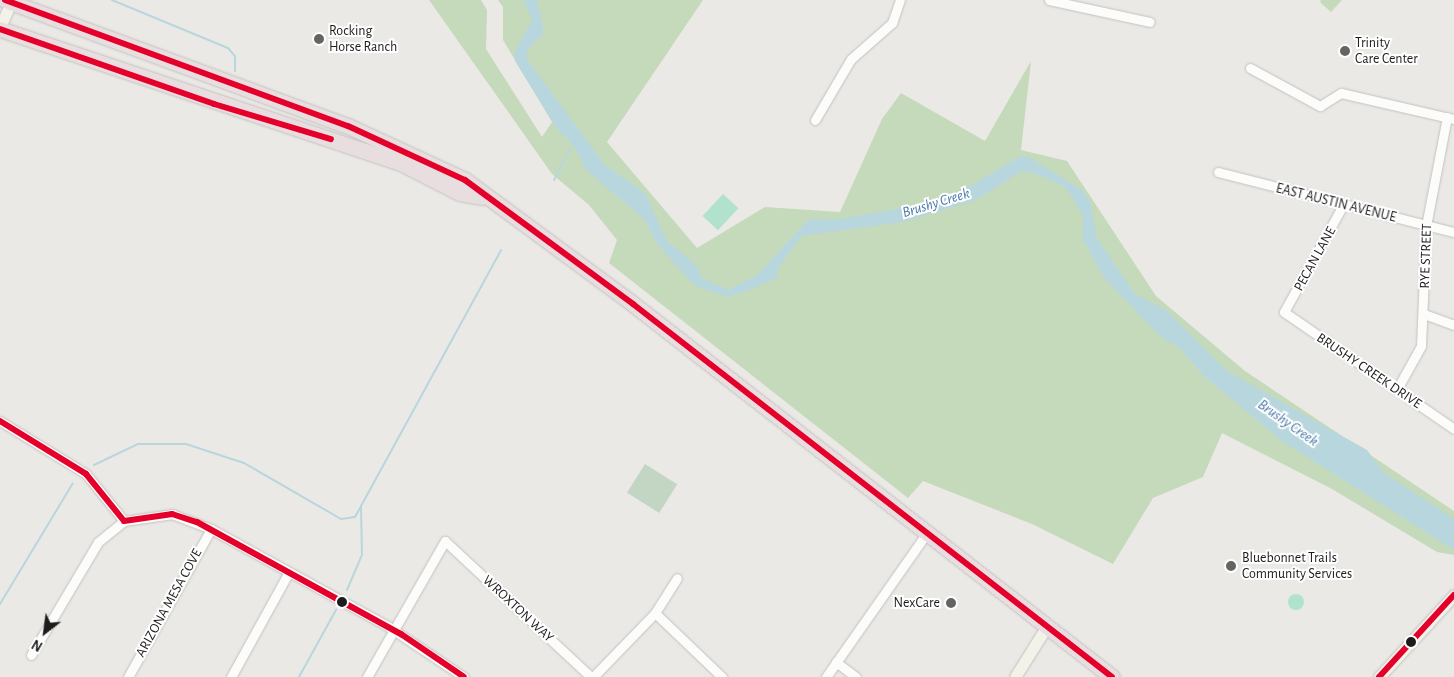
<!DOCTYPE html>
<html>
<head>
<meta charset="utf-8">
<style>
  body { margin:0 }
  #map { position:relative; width:1454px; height:677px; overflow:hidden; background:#ebe9e5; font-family:"Alegreya Sans",sans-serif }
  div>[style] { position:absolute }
  .forest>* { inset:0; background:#c5daba }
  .cemetery>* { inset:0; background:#c3d6c4; transform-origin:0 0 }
  .pitch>* { inset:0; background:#b0e2cd; transform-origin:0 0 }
  .round { border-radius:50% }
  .water>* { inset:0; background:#b8d6de }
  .stream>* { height:2px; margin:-1px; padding:0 1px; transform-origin:1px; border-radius:1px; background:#b8d6de }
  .roads { filter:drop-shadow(0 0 1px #c3c2c1) drop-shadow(0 0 1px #c3c2c1) }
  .street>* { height:9px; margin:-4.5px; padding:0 4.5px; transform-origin:4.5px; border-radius:4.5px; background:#fcfcfb }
  .secondary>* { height:11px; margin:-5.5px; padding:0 5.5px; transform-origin:5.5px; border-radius:5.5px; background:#f2f2e9 }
  .highway>* { height:15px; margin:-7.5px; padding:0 7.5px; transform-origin:7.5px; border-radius:7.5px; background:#e9dedf }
  .bus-1>* { height:6px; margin:-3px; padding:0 3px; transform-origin:3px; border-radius:3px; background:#e4002b }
  .dots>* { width:14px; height:14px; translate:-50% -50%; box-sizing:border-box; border:2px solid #fff; border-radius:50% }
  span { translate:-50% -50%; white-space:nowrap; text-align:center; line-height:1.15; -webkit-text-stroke:4px #fff; paint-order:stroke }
  .poi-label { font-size:14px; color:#1c1c1c }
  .left { translate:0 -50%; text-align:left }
  .right { translate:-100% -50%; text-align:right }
  .street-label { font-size:14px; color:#1c1c1c }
  .water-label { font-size:15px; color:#4a79aa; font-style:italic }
  .north { position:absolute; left:20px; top:607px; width:50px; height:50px; -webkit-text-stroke:4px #fff; paint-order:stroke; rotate:210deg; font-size:14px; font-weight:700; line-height:20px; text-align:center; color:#1c1c1c }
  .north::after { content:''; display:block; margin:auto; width:18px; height:22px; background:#1c1c1c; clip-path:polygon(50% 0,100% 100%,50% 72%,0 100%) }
</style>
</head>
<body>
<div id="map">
  <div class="forest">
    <i style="clip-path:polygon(429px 0,481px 0,487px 10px,486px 49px,542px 137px,552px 122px,503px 40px,503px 7px,498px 0,703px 0,607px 142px,697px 248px,765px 207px,840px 212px,882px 119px,901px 93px,985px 141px,1031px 61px,1021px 150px,1067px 161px,1156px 296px,1245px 371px,1454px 511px,1454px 555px,1437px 552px,1332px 489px,1222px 433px,1203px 477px,1153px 498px,1113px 564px,1032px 524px,923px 481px,908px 498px,609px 263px,617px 240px,589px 205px,552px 174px)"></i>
    <i style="clip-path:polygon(1342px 0,1331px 12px,1320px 2px,1321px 0)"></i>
  </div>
  <div class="cemetery">
    <i style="left:645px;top:464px;width:38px;height:34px;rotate:32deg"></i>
  </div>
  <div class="pitch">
    <i style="left:723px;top:194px;width:21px;height:30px;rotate:43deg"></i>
    <i class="round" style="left:1288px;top:594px;width:16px;height:16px"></i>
  </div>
  <div class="water">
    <i style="clip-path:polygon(524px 0,537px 0,543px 27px,542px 35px,527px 50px,527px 59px,605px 165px,645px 193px,667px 241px,695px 264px,703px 279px,729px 290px,757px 275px,809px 219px,840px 219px,930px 203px,974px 184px,1021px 156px,1029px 157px,1082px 190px,1090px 201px,1097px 238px,1135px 294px,1166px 310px,1227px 371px,1367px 450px,1384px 473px,1454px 519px,1454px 550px,1282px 441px,1205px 377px,1179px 347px,1160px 336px,1104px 278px,1082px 238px,1083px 217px,1072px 197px,1063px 186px,1036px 174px,1022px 171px,976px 200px,903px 222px,801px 236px,777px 270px,778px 278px,746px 291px,727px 297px,694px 285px,657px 244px,645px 220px,585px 169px,574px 145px,557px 129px,515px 61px,514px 53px,532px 20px)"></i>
  </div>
  <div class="stream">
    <i style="left:112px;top:0;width:126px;rotate:22.5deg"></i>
    <i style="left:228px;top:48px;width:11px;rotate:49deg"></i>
    <i style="left:235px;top:56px;width:15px;rotate:90deg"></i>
    <i style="left:554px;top:180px;width:42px;rotate:-61.6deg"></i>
    <i style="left:94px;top:465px;width:49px;rotate:-25.5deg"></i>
    <i style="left:138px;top:444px;width:48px"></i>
    <i style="left:186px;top:444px;width:61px;rotate:18.1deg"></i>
    <i style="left:244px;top:463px;width:112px;rotate:30deg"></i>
    <i style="left:341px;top:519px;width:14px;rotate:-8deg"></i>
    <i style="left:355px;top:517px;width:13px;rotate:-61deg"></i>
    <i style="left:347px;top:590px;width:38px;rotate:-67deg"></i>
    <i style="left:362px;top:555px;width:49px;rotate:-91.2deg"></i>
    <i style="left:361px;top:506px;width:292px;rotate:-61.3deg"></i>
    <i style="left:0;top:604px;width:141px;rotate:-58.9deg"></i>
    <i style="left:299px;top:677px;width:77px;rotate:-61.1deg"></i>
  </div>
  <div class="roads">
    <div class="street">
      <i style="left:1049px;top:0;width:103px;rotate:12.3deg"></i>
      <i style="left:1250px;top:68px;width:80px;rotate:28.5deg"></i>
      <i style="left:1320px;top:106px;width:25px;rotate:-32deg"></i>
      <i style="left:1341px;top:93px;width:116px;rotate:13deg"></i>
      <i style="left:815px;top:120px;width:71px;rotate:-59.5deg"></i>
      <i style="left:851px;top:59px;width:55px;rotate:-41.3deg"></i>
      <i style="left:892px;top:23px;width:24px;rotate:-71deg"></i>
      <i style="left:1218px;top:172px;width:244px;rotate:14.3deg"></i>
      <i style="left:1343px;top:205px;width:122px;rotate:118.9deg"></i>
      <i style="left:1284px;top:312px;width:206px;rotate:34.5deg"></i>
      <i style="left:1424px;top:314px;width:32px;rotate:20deg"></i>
      <i style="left:1397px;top:389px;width:49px;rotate:-60.8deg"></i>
      <i style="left:1421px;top:346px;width:120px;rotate:-87.6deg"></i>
      <i style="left:1426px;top:226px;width:111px;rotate:-79.1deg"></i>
      <i style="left:0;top:421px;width:101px;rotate:31.6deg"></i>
      <i style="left:86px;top:474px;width:60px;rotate:51deg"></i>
      <i style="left:655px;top:613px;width:93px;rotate:43.7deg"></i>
      <i style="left:31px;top:655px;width:131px;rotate:-59.3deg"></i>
      <i style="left:98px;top:542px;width:33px;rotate:-39deg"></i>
      <i style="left:124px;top:521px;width:49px;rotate:-8.3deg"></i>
      <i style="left:172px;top:514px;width:42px;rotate:21deg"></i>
      <i style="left:211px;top:529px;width:203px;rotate:28.8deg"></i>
      <i style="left:389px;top:627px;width:90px;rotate:33.7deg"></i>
      <i style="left:836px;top:662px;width:25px;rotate:37deg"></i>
      <i style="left:128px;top:677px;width:170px;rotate:-60.7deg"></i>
      <i style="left:231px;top:677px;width:120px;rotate:-61.1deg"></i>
      <i style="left:367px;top:677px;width:157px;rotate:-60.2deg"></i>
      <i style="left:445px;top:541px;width:200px;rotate:43deg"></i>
      <i style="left:593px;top:677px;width:89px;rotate:-45.9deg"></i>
      <i style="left:655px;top:613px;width:41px;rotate:-57.8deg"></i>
      <i style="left:826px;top:677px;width:176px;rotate:-55deg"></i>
    </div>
    <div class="secondary">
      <i style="left:0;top:27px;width:30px;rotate:-66deg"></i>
      <i style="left:1015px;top:677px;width:60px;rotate:-57.9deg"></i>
      <i style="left:1379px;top:677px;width:111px;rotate:-47.6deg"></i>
    </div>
    <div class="highway">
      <i style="left:5px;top:0;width:365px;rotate:20.2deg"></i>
      <i style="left:348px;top:126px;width:129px;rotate:24.8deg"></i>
      <i style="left:465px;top:180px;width:209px;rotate:36.4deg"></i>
      <i style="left:633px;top:304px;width:607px;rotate:37.91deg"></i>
      <i style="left:0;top:29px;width:423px;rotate:18.5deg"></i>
      <i style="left:401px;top:163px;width:66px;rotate:27deg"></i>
      <i style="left:460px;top:193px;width:22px;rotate:10deg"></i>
    </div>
  </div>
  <div class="bus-1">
    <i style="left:5px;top:0;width:365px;rotate:20.2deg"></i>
    <i style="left:348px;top:126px;width:129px;rotate:24.8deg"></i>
    <i style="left:465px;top:180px;width:209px;rotate:36.4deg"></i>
    <i style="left:633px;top:304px;width:607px;rotate:37.91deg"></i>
    <i style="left:0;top:29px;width:227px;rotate:19.3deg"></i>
    <i style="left:214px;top:104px;width:122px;rotate:16.7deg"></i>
    <i style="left:0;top:421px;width:101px;rotate:31.6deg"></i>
    <i style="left:86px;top:474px;width:60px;rotate:51deg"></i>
    <i style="left:124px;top:521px;width:49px;rotate:-8.3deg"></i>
    <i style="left:172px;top:514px;width:26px;rotate:18deg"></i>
    <i style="left:197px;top:522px;width:233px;rotate:28.8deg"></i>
    <i style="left:401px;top:634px;width:76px;rotate:34.3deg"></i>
    <i style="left:1379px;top:677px;width:111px;rotate:-47.6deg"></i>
  </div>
  <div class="dots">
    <i style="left:319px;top:39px;background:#646462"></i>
    <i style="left:1345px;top:51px;background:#646462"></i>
    <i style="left:1231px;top:566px;background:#646462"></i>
    <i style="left:342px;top:602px;background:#1c1c1c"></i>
    <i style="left:951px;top:603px;background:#646462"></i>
    <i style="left:1411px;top:642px;background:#1c1c1c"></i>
  </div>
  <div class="poi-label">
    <span class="left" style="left:329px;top:39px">Rocking<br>Horse Ranch</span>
    <span class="left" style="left:1355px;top:51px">Trinity<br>Care Center</span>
    <span class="left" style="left:1242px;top:566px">Bluebonnet Trails<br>Community Services</span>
    <span class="right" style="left:940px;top:603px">NexCare</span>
  </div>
  <div class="street-label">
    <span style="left:1336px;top:203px;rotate:14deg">EAST AUSTIN AVENUE</span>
    <span style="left:1426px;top:256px;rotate:-88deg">RYE STREET</span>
    <span style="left:1315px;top:259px;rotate:-61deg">PECAN LANE</span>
    <span style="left:1369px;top:371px;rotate:34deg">BRUSHY CREEK DRIVE</span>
    <span style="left:169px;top:603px;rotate:-61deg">ARIZONA MESA COVE</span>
    <span style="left:518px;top:609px;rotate:43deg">WROXTON WAY</span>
  </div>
  <div class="water-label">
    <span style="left:936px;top:203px;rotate:-17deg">Brushy Creek</span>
    <span style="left:1288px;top:423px;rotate:35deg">Brushy Creek</span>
  </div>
  <div class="north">N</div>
</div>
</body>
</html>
